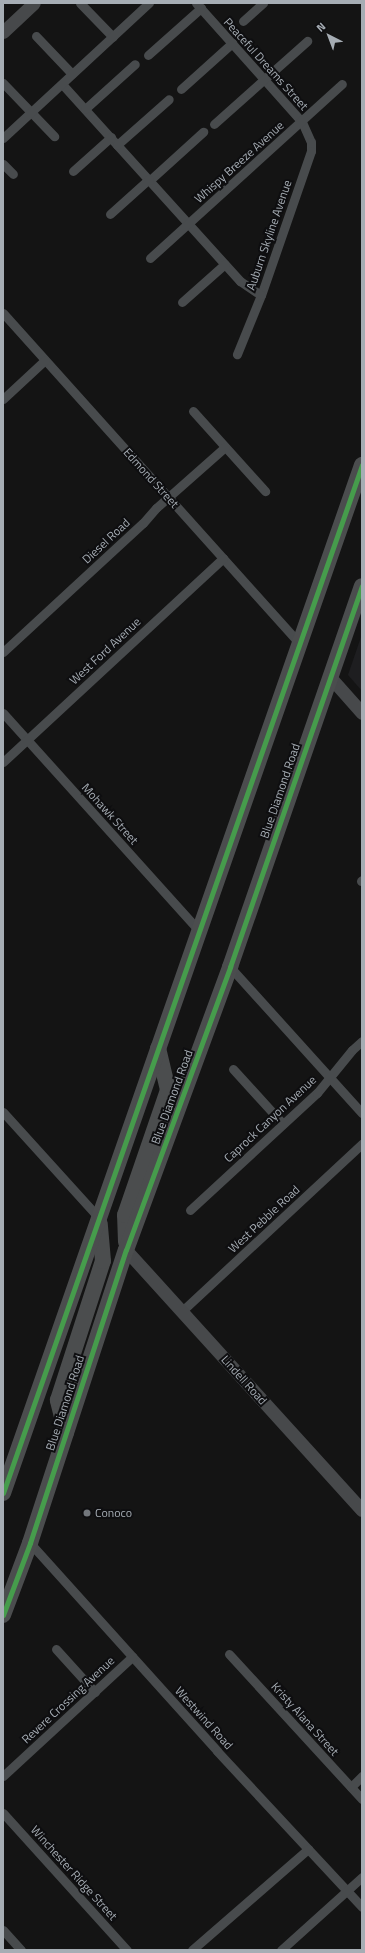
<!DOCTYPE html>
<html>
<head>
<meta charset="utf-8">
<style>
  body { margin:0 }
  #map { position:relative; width:365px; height:1953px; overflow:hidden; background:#141414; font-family:"Titillium Web",sans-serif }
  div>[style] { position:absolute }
  .built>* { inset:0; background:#1e1e20 }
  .street>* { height:9px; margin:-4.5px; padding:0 4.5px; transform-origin:4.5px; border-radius:4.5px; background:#484b4d }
  .secondary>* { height:13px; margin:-6.5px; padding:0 6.5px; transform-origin:6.5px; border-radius:6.5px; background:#47494b }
  .highway>* { height:16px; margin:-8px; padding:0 8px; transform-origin:8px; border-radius:8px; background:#4b4d4e }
  .cycleway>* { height:5px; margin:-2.5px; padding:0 2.5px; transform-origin:2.5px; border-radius:2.5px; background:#469c4c }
  .dots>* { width:11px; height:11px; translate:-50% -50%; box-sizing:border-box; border:2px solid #0e0e10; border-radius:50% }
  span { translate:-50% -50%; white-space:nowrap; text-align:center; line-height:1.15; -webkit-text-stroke:4px #0e0e10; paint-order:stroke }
  .street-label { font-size:12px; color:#a6adb4 }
  .poi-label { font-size:12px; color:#a6adb4 }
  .left { translate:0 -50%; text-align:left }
  .frame { position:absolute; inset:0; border:4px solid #a6adb4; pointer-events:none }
  .north { position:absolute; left:309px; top:16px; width:40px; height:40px; -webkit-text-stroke:3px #0e0e10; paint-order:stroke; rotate:318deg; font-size:11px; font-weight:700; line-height:16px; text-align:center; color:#a6adb4 }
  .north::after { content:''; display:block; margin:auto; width:14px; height:18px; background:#a6adb4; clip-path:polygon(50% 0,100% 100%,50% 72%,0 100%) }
</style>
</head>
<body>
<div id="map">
  <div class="built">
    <i style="clip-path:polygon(362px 634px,362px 691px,348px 675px)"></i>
  </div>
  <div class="street">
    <i style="left:80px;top:3px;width:47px;rotate:45.9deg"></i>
    <i style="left:196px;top:3px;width:159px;rotate:48.3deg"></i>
    <i style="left:302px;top:122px;width:22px;rotate:66deg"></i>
    <i style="left:311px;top:142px;width:9px;rotate:90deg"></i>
    <i style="left:311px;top:151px;width:152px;rotate:109.1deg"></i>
    <i style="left:261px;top:295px;width:64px;rotate:112.1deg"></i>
    <i style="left:243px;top:21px;width:27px;rotate:-42deg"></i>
    <i style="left:36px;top:36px;width:52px;rotate:46.5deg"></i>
    <i style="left:148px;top:55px;width:71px;rotate:-41.6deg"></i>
    <i style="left:3px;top:83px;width:74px;rotate:46.1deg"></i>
    <i style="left:62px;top:84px;width:266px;rotate:47.9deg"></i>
    <i style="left:240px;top:281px;width:25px;rotate:34deg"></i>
    <i style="left:181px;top:89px;width:69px;rotate:-42deg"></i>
    <i style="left:85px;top:109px;width:67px;rotate:-42deg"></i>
    <i style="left:214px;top:124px;width:125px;rotate:-41.7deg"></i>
    <i style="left:3px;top:138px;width:199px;rotate:-42.8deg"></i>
    <i style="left:117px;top:145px;width:69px;rotate:-41.5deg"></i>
    <i style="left:3px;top:164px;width:14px;rotate:45deg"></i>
    <i style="left:73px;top:171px;width:51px;rotate:-41.8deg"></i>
    <i style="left:150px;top:180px;width:72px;rotate:-42.2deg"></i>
    <i style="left:110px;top:214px;width:52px;rotate:-41.9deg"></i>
    <i style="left:150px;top:258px;width:259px;rotate:-42.2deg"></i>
    <i style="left:182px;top:302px;width:57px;rotate:-41.5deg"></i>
    <i style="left:3px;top:313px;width:443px;rotate:48.1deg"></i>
    <i style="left:3px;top:399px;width:57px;rotate:-42.9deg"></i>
    <i style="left:193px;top:411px;width:108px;rotate:48deg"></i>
    <i style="left:3px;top:652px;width:190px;rotate:-42.7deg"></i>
    <i style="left:143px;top:523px;width:20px;rotate:-49deg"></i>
    <i style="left:156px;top:508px;width:92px;rotate:-41.5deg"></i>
    <i style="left:3px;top:713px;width:293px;rotate:48deg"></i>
    <i style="left:3px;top:762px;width:300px;rotate:-42.8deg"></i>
    <i style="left:361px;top:881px;width:1px;rotate:-45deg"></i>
    <i style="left:230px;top:967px;width:197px;rotate:47.9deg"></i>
    <i style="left:233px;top:1069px;width:74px;rotate:47.7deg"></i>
    <i style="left:3px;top:1112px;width:143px;rotate:47.8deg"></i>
    <i style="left:190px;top:1210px;width:173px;rotate:-42.7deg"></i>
    <i style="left:317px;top:1093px;width:55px;rotate:-50.9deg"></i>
    <i style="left:352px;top:1050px;width:13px;rotate:-42deg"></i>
    <i style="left:182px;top:1311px;width:246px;rotate:-42.9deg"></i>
    <i style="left:30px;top:1543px;width:280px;rotate:48deg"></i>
    <i style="left:217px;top:1751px;width:213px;rotate:47.1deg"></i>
    <i style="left:56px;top:1649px;width:58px;rotate:47.8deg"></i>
    <i style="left:229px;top:1654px;width:197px;rotate:47.5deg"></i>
    <i style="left:3px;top:1776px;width:176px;rotate:-42.7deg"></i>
    <i style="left:351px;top:1787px;width:16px;rotate:-45deg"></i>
    <i style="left:3px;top:1813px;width:185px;rotate:47.9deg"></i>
    <i style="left:3px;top:1930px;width:27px;rotate:48deg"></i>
    <i style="left:192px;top:1950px;width:154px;rotate:-41deg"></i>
    <i style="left:281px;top:1950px;width:109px;rotate:-42deg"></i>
  </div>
  <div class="secondary">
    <i style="left:3px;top:32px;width:42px;rotate:-43.1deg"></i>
    <i style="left:330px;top:677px;width:48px;rotate:48.4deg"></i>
    <i style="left:126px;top:1250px;width:351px;rotate:47.8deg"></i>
  </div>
  <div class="highway">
    <i style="left:126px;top:1242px;width:27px;rotate:-92deg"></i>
    <i style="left:125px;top:1215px;width:132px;rotate:-71deg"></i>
    <i style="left:168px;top:1090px;width:43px;rotate:-103.4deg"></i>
    <i style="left:66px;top:1433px;width:34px;rotate:-104deg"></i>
    <i style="left:58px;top:1400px;width:146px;rotate:-72.1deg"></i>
    <i style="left:103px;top:1261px;width:38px;rotate:-95deg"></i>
    <i style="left:3px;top:1493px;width:1089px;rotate:-70.75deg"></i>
    <i style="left:3px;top:1615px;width:77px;rotate:-69.4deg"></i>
    <i style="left:30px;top:1543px;width:308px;rotate:-71.9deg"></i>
    <i style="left:126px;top:1250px;width:302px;rotate:-69.8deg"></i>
    <i style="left:230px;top:967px;width:403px;rotate:-70.9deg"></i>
  </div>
  <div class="cycleway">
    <i style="left:3px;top:1493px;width:1089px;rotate:-70.75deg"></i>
    <i style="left:3px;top:1615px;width:77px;rotate:-69.4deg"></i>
    <i style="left:30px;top:1543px;width:308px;rotate:-71.9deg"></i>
    <i style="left:126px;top:1250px;width:302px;rotate:-69.8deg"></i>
    <i style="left:230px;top:967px;width:403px;rotate:-70.9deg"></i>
  </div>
  <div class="dots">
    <i style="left:87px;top:1513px;background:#73777c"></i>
  </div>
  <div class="street-label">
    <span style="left:266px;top:64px;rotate:48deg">Peaceful Dreams Street</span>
    <span style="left:239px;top:162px;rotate:-42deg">Whispy Breeze Avenue</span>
    <span style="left:269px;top:235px;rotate:-71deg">Auburn Skyline Avenue</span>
    <span style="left:151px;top:478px;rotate:48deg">Edmond Street</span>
    <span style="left:106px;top:541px;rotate:-43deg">Diesel Road</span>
    <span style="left:105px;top:651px;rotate:-43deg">West Ford Avenue</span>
    <span style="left:280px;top:791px;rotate:-71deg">Blue Diamond Road</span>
    <span style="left:110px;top:814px;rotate:48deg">Mohawk Street</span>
    <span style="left:172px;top:1097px;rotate:-70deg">Blue Diamond Road</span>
    <span style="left:270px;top:1119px;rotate:-43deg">Caprock Canyon Avenue</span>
    <span style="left:264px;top:1219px;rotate:-43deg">West Pebble Road</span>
    <span style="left:244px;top:1380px;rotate:48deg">Lindell Road</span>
    <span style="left:65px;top:1403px;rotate:-72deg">Blue Diamond Road</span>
    <span style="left:68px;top:1700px;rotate:-43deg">Revere Crossing Avenue</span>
    <span style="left:204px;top:1718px;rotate:48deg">Westwind Road</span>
    <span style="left:305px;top:1719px;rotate:48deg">Kristy Alana Street</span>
    <span style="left:74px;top:1873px;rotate:48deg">Winchester Ridge Street</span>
  </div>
  <div class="poi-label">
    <span class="left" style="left:95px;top:1513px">Conoco</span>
  </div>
  <div class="frame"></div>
  <div class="north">N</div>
</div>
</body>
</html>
